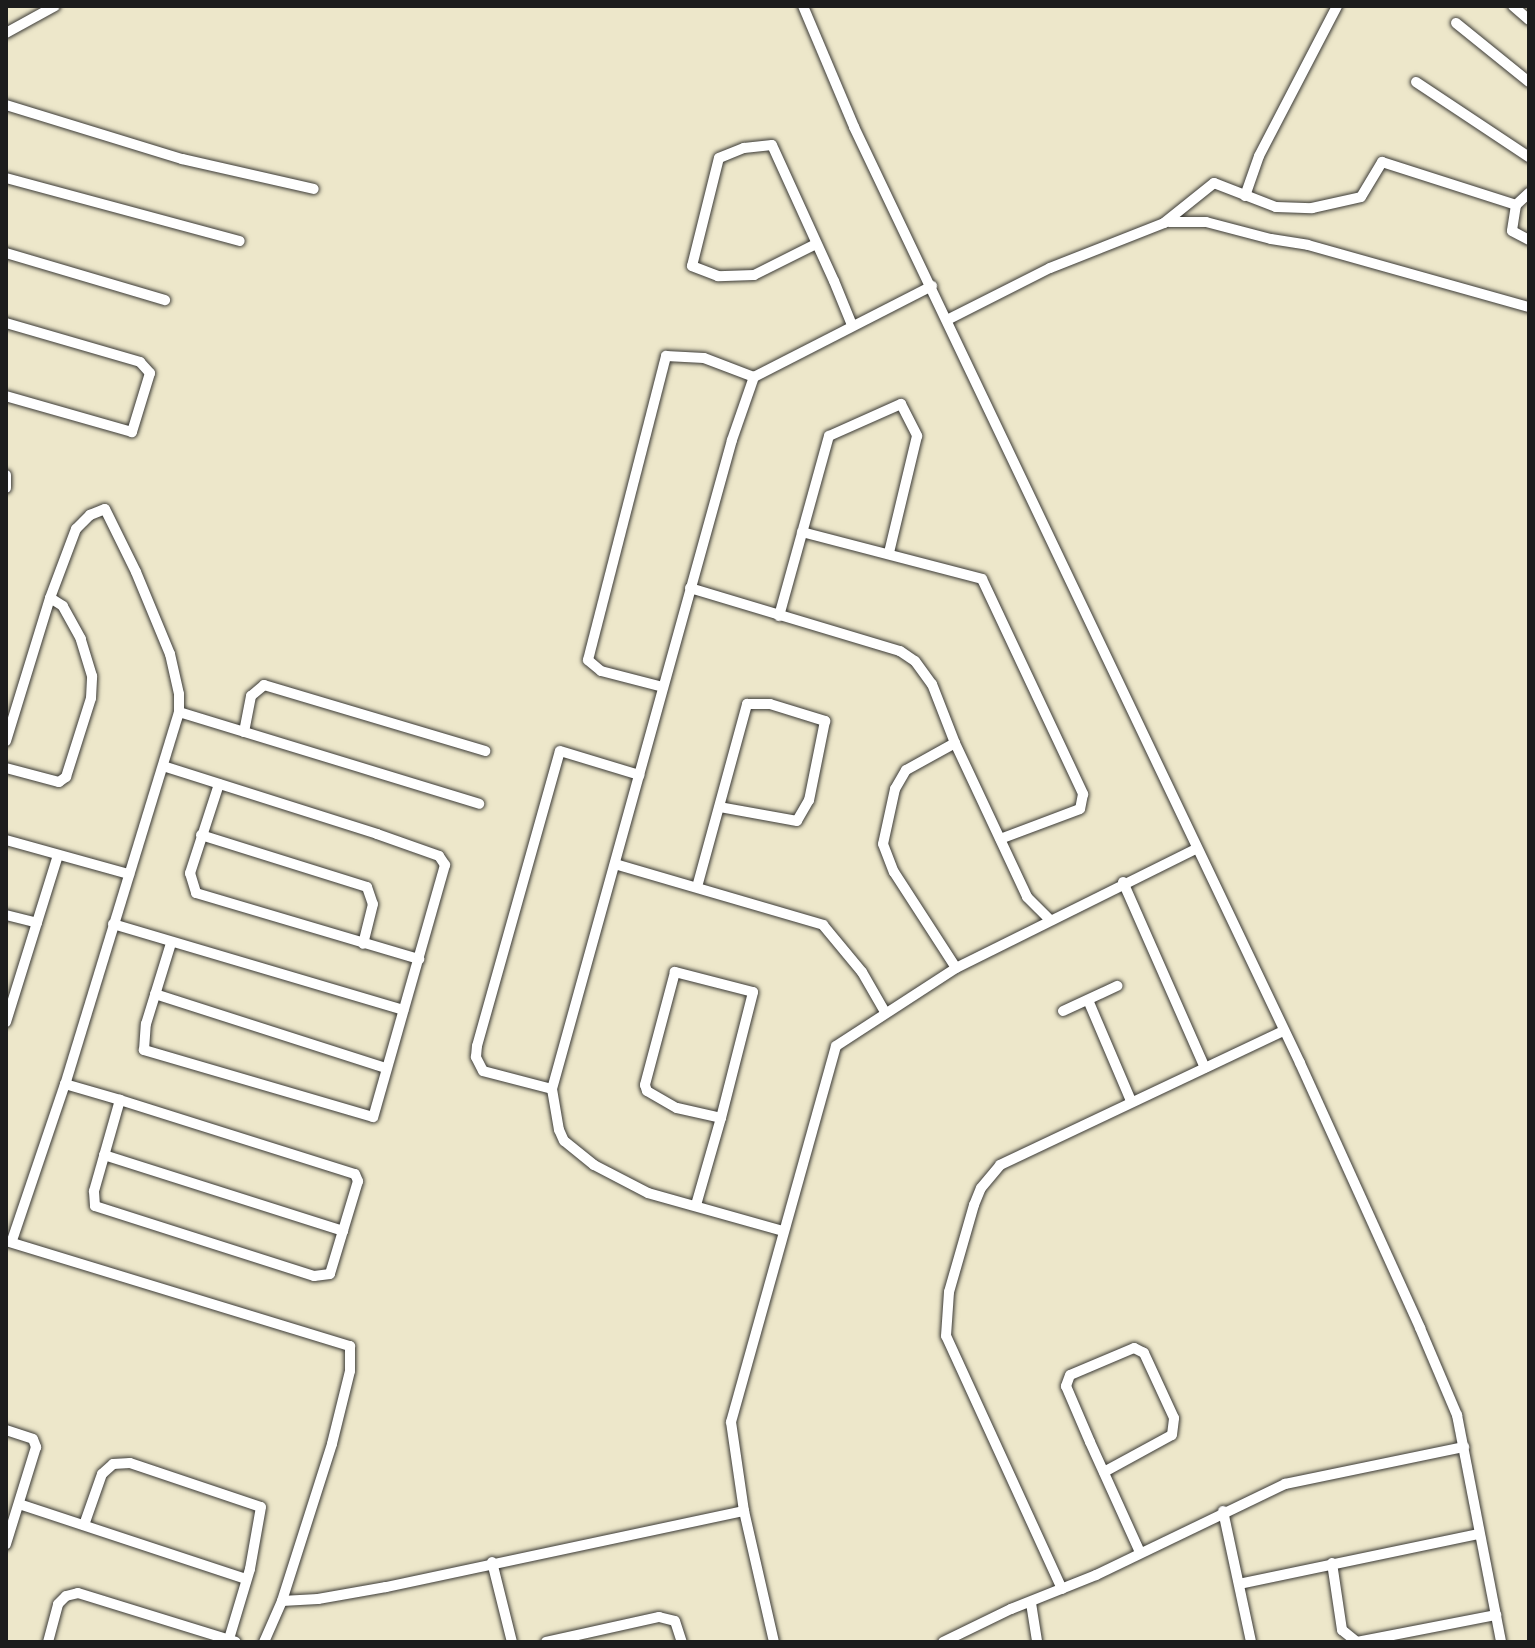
<!DOCTYPE html>
<html>
<head>
<meta charset="utf-8">
<style>
  body { margin:0 }
  #map { position:relative; width:1535px; height:1648px; overflow:hidden; background:#ede7ca; font-family:Sriracha,sans-serif }
  div>[style] { position:absolute }
  .roads { filter:drop-shadow(0 0 2px #3b3a36) drop-shadow(0 0 2px #3b3a36) }
  .minor>* { height:10px; margin:-5px; padding:0 5px; transform-origin:5px; border-radius:5px; background:#fff }
  span { translate:-50% -50%; white-space:nowrap; text-align:center; line-height:1.15; -webkit-text-stroke:6px #fff; paint-order:stroke }
  .frame { position:absolute; inset:0; border:8px solid #1c1c1c; pointer-events:none }
</style>
</head>
<body>
<div id="map">
  <div class="roads">
    <div class="minor">
      <i style="left:803px;top:6px;width:131px;rotate:67.1deg"></i>
      <i style="left:854px;top:127px;width:1037px;rotate:64.52deg"></i>
      <i style="left:1300px;top:1063px;width:291px;rotate:65.6deg"></i>
      <i style="left:1420px;top:1328px;width:95px;rotate:67deg"></i>
      <i style="left:1457px;top:1415px;width:231px;rotate:79deg"></i>
      <i style="left:1513px;top:6px;width:21px;rotate:41deg"></i>
      <i style="left:1456px;top:23px;width:94px;rotate:38.9deg"></i>
      <i style="left:6px;top:33px;width:56px;rotate:-28.9deg"></i>
      <i style="left:1416px;top:82px;width:136px;rotate:33.6deg"></i>
      <i style="left:6px;top:105px;width:184px;rotate:17.1deg"></i>
      <i style="left:182px;top:159px;width:135px;rotate:12.8deg"></i>
      <i style="left:6px;top:178px;width:242px;rotate:15.1deg"></i>
      <i style="left:1245px;top:196px;width:42px;rotate:-70.7deg"></i>
      <i style="left:1259px;top:156px;width:169px;rotate:-62.5deg"></i>
      <i style="left:1516px;top:205px;width:26px;rotate:99deg"></i>
      <i style="left:1512px;top:231px;width:19px;rotate:28deg"></i>
      <i style="left:1169px;top:222px;width:37px"></i>
      <i style="left:1206px;top:222px;width:67px;rotate:14.7deg"></i>
      <i style="left:1271px;top:239px;width:37px;rotate:9deg"></i>
      <i style="left:1308px;top:245px;width:230px;rotate:15.7deg"></i>
      <i style="left:816px;top:244px;width:69px;rotate:153.4deg"></i>
      <i style="left:754px;top:275px;width:36px;rotate:178deg"></i>
      <i style="left:718px;top:276px;width:28px;rotate:-159deg"></i>
      <i style="left:692px;top:266px;width:111px;rotate:-76deg"></i>
      <i style="left:719px;top:158px;width:27px;rotate:-22deg"></i>
      <i style="left:744px;top:148px;width:28px;rotate:-6deg"></i>
      <i style="left:772px;top:145px;width:149px;rotate:65.5deg"></i>
      <i style="left:834px;top:281px;width:48px;rotate:67.8deg"></i>
      <i style="left:6px;top:253px;width:166px;rotate:16.5deg"></i>
      <i style="left:947px;top:320px;width:115px;rotate:-26.8deg"></i>
      <i style="left:1050px;top:268px;width:123px;rotate:-21.5deg"></i>
      <i style="left:1164px;top:223px;width:64px;rotate:-38.7deg"></i>
      <i style="left:1214px;top:183px;width:66px;rotate:21.2deg"></i>
      <i style="left:1276px;top:207px;width:36px;rotate:2deg"></i>
      <i style="left:1312px;top:208px;width:50px;rotate:-12.7deg"></i>
      <i style="left:1361px;top:197px;width:41px;rotate:-59deg"></i>
      <i style="left:1382px;top:162px;width:141px;rotate:17.8deg"></i>
      <i style="left:1516px;top:205px;width:18px;rotate:-43deg"></i>
      <i style="left:6px;top:323px;width:140px;rotate:16.2deg"></i>
      <i style="left:140px;top:362px;width:15px;rotate:48deg"></i>
      <i style="left:150px;top:373px;width:62px;rotate:107deg"></i>
      <i style="left:132px;top:432px;width:131px;rotate:-164.1deg"></i>
      <i style="left:6px;top:475px;width:13px;rotate:90deg"></i>
      <i style="left:802px;top:532px;width:186px;rotate:14.6deg"></i>
      <i style="left:982px;top:579px;width:238px;rotate:64.8deg"></i>
      <i style="left:1083px;top:794px;width:15px;rotate:101deg"></i>
      <i style="left:1080px;top:809px;width:85px;rotate:159.4deg"></i>
      <i style="left:690px;top:588px;width:219px;rotate:16.7deg"></i>
      <i style="left:900px;top:651px;width:18px;rotate:34deg"></i>
      <i style="left:915px;top:661px;width:29px;rotate:54deg"></i>
      <i style="left:932px;top:684px;width:63px;rotate:68.7deg"></i>
      <i style="left:955px;top:743px;width:170px;rotate:64.9deg"></i>
      <i style="left:1027px;top:897px;width:33px;rotate:45deg"></i>
      <i style="left:779px;top:616px;width:187px;rotate:-74.5deg"></i>
      <i style="left:829px;top:436px;width:79px;rotate:-24deg"></i>
      <i style="left:901px;top:404px;width:36px;rotate:63deg"></i>
      <i style="left:917px;top:436px;width:120px;rotate:103.5deg"></i>
      <i style="left:663px;top:687px;width:64px;rotate:-165.5deg"></i>
      <i style="left:601px;top:671px;width:17px;rotate:-140deg"></i>
      <i style="left:588px;top:660px;width:314px;rotate:-75.6deg"></i>
      <i style="left:666px;top:356px;width:38px;rotate:3deg"></i>
      <i style="left:704px;top:358px;width:53px;rotate:20.8deg"></i>
      <i style="left:179px;top:712px;width:314px;rotate:17deg"></i>
      <i style="left:244px;top:732px;width:37px;rotate:-79deg"></i>
      <i style="left:251px;top:696px;width:17px;rotate:-40deg"></i>
      <i style="left:264px;top:685px;width:231px;rotate:16.6deg"></i>
      <i style="left:6px;top:741px;width:150px;rotate:-72.9deg"></i>
      <i style="left:50px;top:598px;width:74px;rotate:-69.4deg"></i>
      <i style="left:76px;top:529px;width:20px;rotate:-45deg"></i>
      <i style="left:90px;top:515px;width:16px;rotate:-22deg"></i>
      <i style="left:105px;top:509px;width:70px;rotate:63.8deg"></i>
      <i style="left:136px;top:572px;width:89px;rotate:67.5deg"></i>
      <i style="left:170px;top:654px;width:41px;rotate:77.3deg"></i>
      <i style="left:179px;top:694px;width:18px;rotate:90deg"></i>
      <i style="left:179px;top:712px;width:389px;rotate:107deg"></i>
      <i style="left:65px;top:1084px;width:166px;rotate:108.7deg"></i>
      <i style="left:955px;top:743px;width:56px;rotate:151.1deg"></i>
      <i style="left:906px;top:770px;width:22px;rotate:120deg"></i>
      <i style="left:895px;top:789px;width:56px;rotate:102.3deg"></i>
      <i style="left:883px;top:844px;width:30px;rotate:69deg"></i>
      <i style="left:894px;top:872px;width:114px;rotate:57.1deg"></i>
      <i style="left:163px;top:766px;width:225px;rotate:17.6deg"></i>
      <i style="left:377px;top:834px;width:66px;rotate:19.5deg"></i>
      <i style="left:439px;top:856px;width:11px;rotate:56deg"></i>
      <i style="left:445px;top:865px;width:262px;rotate:105.9deg"></i>
      <i style="left:373px;top:1117px;width:239px;rotate:-163.7deg"></i>
      <i style="left:144px;top:1050px;width:26px;rotate:-86deg"></i>
      <i style="left:146px;top:1024px;width:85px;rotate:-72.8deg"></i>
      <i style="left:6px;top:768px;width:55px;rotate:14.8deg"></i>
      <i style="left:59px;top:782px;width:9px;rotate:-36deg"></i>
      <i style="left:66px;top:777px;width:83px;rotate:-72.4deg"></i>
      <i style="left:91px;top:698px;width:22px;rotate:-87deg"></i>
      <i style="left:92px;top:676px;width:39px;rotate:-107deg"></i>
      <i style="left:81px;top:639px;width:38px;rotate:-119deg"></i>
      <i style="left:63px;top:606px;width:15px;rotate:-148deg"></i>
      <i style="left:219px;top:784px;width:94px;rotate:108deg"></i>
      <i style="left:190px;top:873px;width:21px;rotate:73deg"></i>
      <i style="left:196px;top:893px;width:233px;rotate:16.5deg"></i>
      <i style="left:201px;top:835px;width:174px;rotate:17.4deg"></i>
      <i style="left:367px;top:887px;width:18px;rotate:71deg"></i>
      <i style="left:373px;top:904px;width:41px;rotate:104deg"></i>
      <i style="left:6px;top:840px;width:128px;rotate:15.5deg"></i>
      <i style="left:615px;top:864px;width:217px;rotate:16.3deg"></i>
      <i style="left:823px;top:925px;width:61px;rotate:50.3deg"></i>
      <i style="left:862px;top:972px;width:46px;rotate:60.1deg"></i>
      <i style="left:1123px;top:882px;width:203px;rotate:66.2deg"></i>
      <i style="left:697px;top:887px;width:190px;rotate:-74.7deg"></i>
      <i style="left:747px;top:704px;width:23px"></i>
      <i style="left:770px;top:704px;width:58px;rotate:17.2deg"></i>
      <i style="left:825px;top:721px;width:81px;rotate:101.4deg"></i>
      <i style="left:809px;top:800px;width:24px;rotate:120deg"></i>
      <i style="left:797px;top:821px;width:78px;rotate:-169.7deg"></i>
      <i style="left:6px;top:915px;width:32px;rotate:14deg"></i>
      <i style="left:113px;top:924px;width:303px;rotate:16.5deg"></i>
      <i style="left:155px;top:994px;width:243px;rotate:17.8deg"></i>
      <i style="left:1088px;top:1000px;width:110px;rotate:66.9deg"></i>
      <i style="left:1063px;top:1011px;width:60px;rotate:-24.8deg"></i>
      <i style="left:6px;top:1022px;width:175px;rotate:-72.7deg"></i>
      <i style="left:65px;top:1084px;width:57px;rotate:16.2deg"></i>
      <i style="left:120px;top:1100px;width:246px;rotate:17.5deg"></i>
      <i style="left:355px;top:1174px;width:8px;rotate:67deg"></i>
      <i style="left:358px;top:1181px;width:97px;rotate:106.8deg"></i>
      <i style="left:330px;top:1274px;width:16px;rotate:173deg"></i>
      <i style="left:314px;top:1276px;width:230px;rotate:-162.3deg"></i>
      <i style="left:95px;top:1206px;width:15px;rotate:-94deg"></i>
      <i style="left:94px;top:1191px;width:95px;rotate:-74.1deg"></i>
      <i style="left:552px;top:1089px;width:71px;rotate:-165.4deg"></i>
      <i style="left:483px;top:1071px;width:16px;rotate:-117deg"></i>
      <i style="left:476px;top:1057px;width:11px;rotate:-85deg"></i>
      <i style="left:477px;top:1046px;width:306px;rotate:-74.3deg"></i>
      <i style="left:560px;top:751px;width:83px;rotate:16.9deg"></i>
      <i style="left:104px;top:1155px;width:251px;rotate:17.6deg"></i>
      <i style="left:696px;top:1205px;width:91px;rotate:-74deg"></i>
      <i style="left:721px;top:1118px;width:130px;rotate:-75.7deg"></i>
      <i style="left:753px;top:992px;width:81px;rotate:-165.6deg"></i>
      <i style="left:675px;top:972px;width:117px;rotate:104.9deg"></i>
      <i style="left:645px;top:1085px;width:6px;rotate:72deg"></i>
      <i style="left:647px;top:1091px;width:34px;rotate:30deg"></i>
      <i style="left:677px;top:1108px;width:45px;rotate:12.8deg"></i>
      <i style="left:783px;top:1231px;width:140px;rotate:-164.3deg"></i>
      <i style="left:648px;top:1193px;width:61px;rotate:-152.6deg"></i>
      <i style="left:594px;top:1165px;width:38px;rotate:-141deg"></i>
      <i style="left:564px;top:1141px;width:12px;rotate:-114deg"></i>
      <i style="left:559px;top:1130px;width:42px;rotate:-99.7deg"></i>
      <i style="left:552px;top:1089px;width:673px;rotate:-74.5deg"></i>
      <i style="left:732px;top:440px;width:67px;rotate:-70.8deg"></i>
      <i style="left:754px;top:377px;width:200px;rotate:-27.1deg"></i>
      <i style="left:6px;top:1241px;width:360px;rotate:17deg"></i>
      <i style="left:350px;top:1346px;width:25px;rotate:90deg"></i>
      <i style="left:350px;top:1371px;width:75px;rotate:103.9deg"></i>
      <i style="left:332px;top:1444px;width:165px;rotate:107.7deg"></i>
      <i style="left:282px;top:1601px;width:45px;rotate:113.7deg"></i>
      <i style="left:6px;top:1430px;width:28px;rotate:18deg"></i>
      <i style="left:33px;top:1439px;width:9px;rotate:69deg"></i>
      <i style="left:36px;top:1447px;width:102px;rotate:107.2deg"></i>
      <i style="left:1104px;top:1472px;width:77px;rotate:-28.6deg"></i>
      <i style="left:1172px;top:1435px;width:17px;rotate:-83deg"></i>
      <i style="left:1174px;top:1418px;width:72px;rotate:-114.8deg"></i>
      <i style="left:1144px;top:1353px;width:11px;rotate:-153deg"></i>
      <i style="left:1134px;top:1348px;width:69px;rotate:157.1deg"></i>
      <i style="left:1070px;top:1375px;width:12px;rotate:110deg"></i>
      <i style="left:1066px;top:1386px;width:61px;rotate:66.8deg"></i>
      <i style="left:1090px;top:1442px;width:121px;rotate:65.6deg"></i>
      <i style="left:19px;top:1504px;width:239px;rotate:18.3deg"></i>
      <i style="left:1223px;top:1511px;width:134px;rotate:77.9deg"></i>
      <i style="left:84px;top:1525px;width:54px;rotate:-70.6deg"></i>
      <i style="left:102px;top:1474px;width:15px;rotate:-42deg"></i>
      <i style="left:113px;top:1464px;width:17px;rotate:-3deg"></i>
      <i style="left:130px;top:1463px;width:138px;rotate:18.6deg"></i>
      <i style="left:261px;top:1507px;width:63px;rotate:100.1deg"></i>
      <i style="left:250px;top:1569px;width:73px;rotate:106.7deg"></i>
      <i style="left:492px;top:1562px;width:82px;rotate:76deg"></i>
      <i style="left:1332px;top:1563px;width:68px;rotate:81.5deg"></i>
      <i style="left:1342px;top:1630px;width:19px;rotate:39deg"></i>
      <i style="left:1357px;top:1642px;width:142px;rotate:-11deg"></i>
      <i style="left:1239px;top:1584px;width:244px;rotate:-11.8deg"></i>
      <i style="left:1062px;top:1589px;width:278px;rotate:-114.6deg"></i>
      <i style="left:946px;top:1336px;width:44px;rotate:-86.1deg"></i>
      <i style="left:949px;top:1292px;width:91px;rotate:-74deg"></i>
      <i style="left:974px;top:1205px;width:18px;rotate:-68deg"></i>
      <i style="left:981px;top:1188px;width:30px;rotate:-50deg"></i>
      <i style="left:1000px;top:1165px;width:313px;rotate:-25.3deg"></i>
      <i style="left:282px;top:1601px;width:36px;rotate:-3deg"></i>
      <i style="left:318px;top:1599px;width:69px;rotate:-10deg"></i>
      <i style="left:386px;top:1587px;width:366px;rotate:-12deg"></i>
      <i style="left:1031px;top:1603px;width:39px;rotate:81deg"></i>
      <i style="left:48px;top:1642px;width:39px;rotate:-75deg"></i>
      <i style="left:58px;top:1604px;width:11px;rotate:-45deg"></i>
      <i style="left:66px;top:1596px;width:12px;rotate:-14deg"></i>
      <i style="left:78px;top:1593px;width:165px;rotate:17.2deg"></i>
      <i style="left:546px;top:1642px;width:116px;rotate:-12.5deg"></i>
      <i style="left:659px;top:1617px;width:16px;rotate:14deg"></i>
      <i style="left:675px;top:1621px;width:22px;rotate:72deg"></i>
      <i style="left:774px;top:1642px;width:134px;rotate:-102.9deg"></i>
      <i style="left:744px;top:1511px;width:90px;rotate:-98.3deg"></i>
      <i style="left:731px;top:1422px;width:390px;rotate:-74.4deg"></i>
      <i style="left:836px;top:1046px;width:143px;rotate:-33deg"></i>
      <i style="left:956px;top:968px;width:268px;rotate:-26.4deg"></i>
      <i style="left:943px;top:1642px;width:76px;rotate:-25.9deg"></i>
      <i style="left:1011px;top:1609px;width:92px;rotate:-21.8deg"></i>
      <i style="left:1096px;top:1575px;width:210px;rotate:-25.7deg"></i>
      <i style="left:1285px;top:1484px;width:183px;rotate:-11.7deg"></i>
    </div>
  </div>
  <div class="frame"></div>
</div>
</body>
</html>
